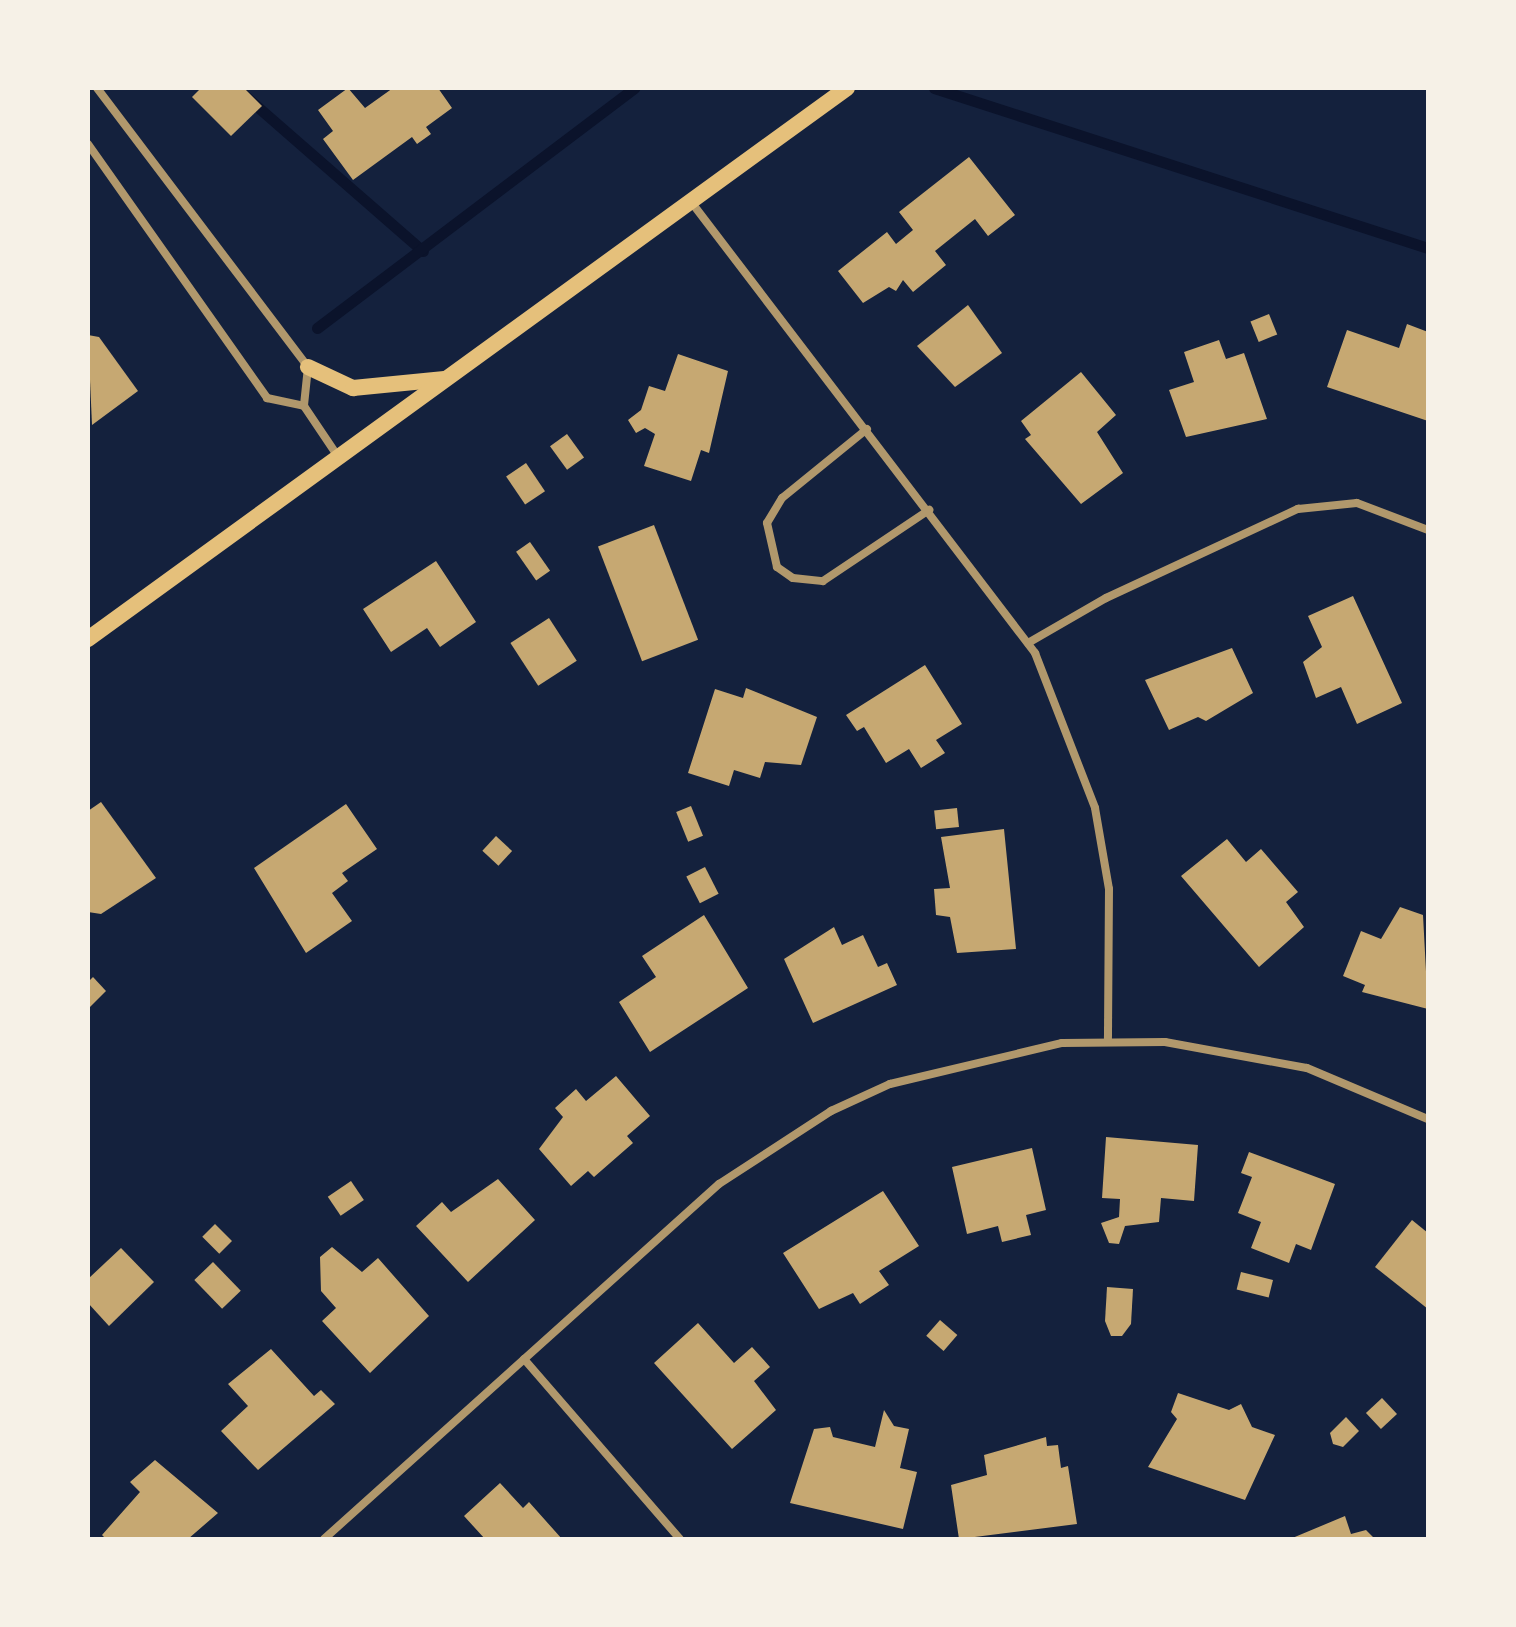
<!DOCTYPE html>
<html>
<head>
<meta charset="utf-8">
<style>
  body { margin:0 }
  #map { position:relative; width:1516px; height:1627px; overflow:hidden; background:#14213d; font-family:"Open Sans",sans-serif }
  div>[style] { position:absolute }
  .stream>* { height:11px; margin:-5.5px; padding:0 5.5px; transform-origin:5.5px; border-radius:5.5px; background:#0b132b }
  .building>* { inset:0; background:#c6a872; transform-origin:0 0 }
  .minor>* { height:8px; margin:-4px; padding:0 4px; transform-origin:4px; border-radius:4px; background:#b1986c }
  .secondary>* { height:16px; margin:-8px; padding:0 8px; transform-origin:8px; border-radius:8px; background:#e5c07b }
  span { translate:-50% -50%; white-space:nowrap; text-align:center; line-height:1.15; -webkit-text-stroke:6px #f6f1e7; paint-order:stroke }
  .frame { position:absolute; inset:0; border:90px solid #f6f1e7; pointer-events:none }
</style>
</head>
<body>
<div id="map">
  <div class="stream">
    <i style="left:236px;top:88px;width:248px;rotate:41.1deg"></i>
    <i style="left:934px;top:88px;width:519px;rotate:17.95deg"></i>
    <i style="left:317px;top:328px;width:398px;rotate:-37.1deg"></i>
  </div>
  <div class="building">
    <i style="clip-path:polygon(201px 88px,244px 88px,262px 106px,231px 136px,192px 97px)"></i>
    <i style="clip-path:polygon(348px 88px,365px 108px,393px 88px,438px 88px,452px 108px,426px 127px,431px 134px,417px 144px,412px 137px,353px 180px,323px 139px,333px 131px,318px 110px)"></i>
    <i style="clip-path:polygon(969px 157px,1015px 215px,988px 236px,975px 219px,935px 251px,946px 265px,913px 292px,903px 280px,896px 291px,889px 287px,863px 303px,838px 271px,887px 232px,896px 244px,913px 230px,899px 212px)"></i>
    <i style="clip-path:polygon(968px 305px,1002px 353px,955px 387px,917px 346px)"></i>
    <i style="left:1269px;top:314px;width:22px;height:20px;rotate:68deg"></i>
    <i style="clip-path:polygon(1407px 324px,1428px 332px,1428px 421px,1327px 387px,1347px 330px,1399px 348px)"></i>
    <i style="clip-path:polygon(88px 335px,99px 337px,138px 391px,92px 425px)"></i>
    <i style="clip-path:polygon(1219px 340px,1226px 359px,1244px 353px,1267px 419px,1186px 437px,1169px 390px,1194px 382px,1184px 352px)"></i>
    <i style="clip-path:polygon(678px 354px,728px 371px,709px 453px,701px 450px,691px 481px,644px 466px,655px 434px,645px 428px,636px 433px,628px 420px,641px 410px,649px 386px,665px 391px)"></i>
    <i style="clip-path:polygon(1081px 372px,1116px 415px,1097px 432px,1123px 473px,1081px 504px,1025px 439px,1031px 435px,1021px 421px)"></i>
    <i style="left:567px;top:434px;width:29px;height:21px;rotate:54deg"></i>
    <i style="left:526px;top:463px;width:34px;height:24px;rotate:56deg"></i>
    <i style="left:654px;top:525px;width:123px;height:60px;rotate:69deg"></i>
    <i style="left:530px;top:542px;width:35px;height:17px;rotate:55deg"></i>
    <i style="clip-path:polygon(436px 561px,476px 622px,440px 647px,427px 628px,391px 652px,363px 609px)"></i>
    <i style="clip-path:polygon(1353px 596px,1402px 703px,1357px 724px,1341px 687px,1316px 698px,1303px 662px,1322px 647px,1308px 616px)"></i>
    <i style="left:549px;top:618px;width:51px;height:46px;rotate:57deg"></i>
    <i style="clip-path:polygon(1232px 648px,1253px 693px,1206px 721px,1198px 717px,1169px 730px,1145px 680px)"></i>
    <i style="clip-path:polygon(925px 665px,962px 724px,936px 740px,945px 753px,921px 768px,909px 749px,886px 763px,864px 727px,857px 731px,846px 715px)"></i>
    <i style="clip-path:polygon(746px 688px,817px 717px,801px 765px,765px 762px,760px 778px,734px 770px,729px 786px,688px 773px,715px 689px,743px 698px)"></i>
    <i style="clip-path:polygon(101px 802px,156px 878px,101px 914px,88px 912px,88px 811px)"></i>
    <i style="clip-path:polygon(346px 804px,377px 849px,342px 873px,348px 881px,332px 893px,352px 921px,306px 953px,254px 868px)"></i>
    <i style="left:691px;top:806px;width:32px;height:16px;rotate:68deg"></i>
    <i style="left:957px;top:808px;width:19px;height:23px;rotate:84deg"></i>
    <i style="clip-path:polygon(1004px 829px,1016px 949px,957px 953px,950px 917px,936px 915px,934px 889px,950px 888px,941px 837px)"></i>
    <i style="left:496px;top:836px;width:22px;height:20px;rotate:43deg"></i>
    <i style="clip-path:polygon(1227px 839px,1246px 862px,1261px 849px,1298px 892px,1286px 902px,1304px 927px,1259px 967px,1181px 876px)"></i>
    <i style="left:705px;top:867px;width:30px;height:21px;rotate:63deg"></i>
    <i style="clip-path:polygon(1400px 907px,1423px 915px,1428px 1009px,1362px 992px,1365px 985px,1343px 976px,1361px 931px,1381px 939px)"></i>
    <i style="clip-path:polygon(704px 915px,748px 988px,650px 1052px,619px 1002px,656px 977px,642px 956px)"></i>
    <i style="clip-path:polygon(834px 927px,842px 945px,863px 935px,878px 967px,887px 963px,897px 985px,813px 1023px,784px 959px)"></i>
    <i style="clip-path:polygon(93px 977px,106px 991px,88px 1009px,88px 982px)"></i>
    <i style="clip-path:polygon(616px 1076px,650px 1116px,627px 1136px,633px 1143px,594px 1177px,588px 1171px,571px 1186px,539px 1149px,563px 1117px,555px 1108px,576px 1089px,586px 1101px)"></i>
    <i style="clip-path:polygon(1106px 1137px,1198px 1145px,1194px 1201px,1161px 1198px,1159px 1222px,1125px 1226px,1119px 1244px,1109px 1243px,1101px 1223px,1119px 1217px,1120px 1199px,1102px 1198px)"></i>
    <i style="clip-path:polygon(1032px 1148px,1046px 1210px,1026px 1215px,1031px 1235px,1002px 1242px,998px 1226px,967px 1234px,952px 1167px)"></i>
    <i style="clip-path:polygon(1249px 1152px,1335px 1184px,1311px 1250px,1296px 1244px,1289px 1263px,1251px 1248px,1261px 1222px,1238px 1213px,1252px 1177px,1241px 1173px)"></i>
    <i style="clip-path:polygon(498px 1179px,535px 1220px,468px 1282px,416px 1226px,442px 1202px,451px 1212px)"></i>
    <i style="left:351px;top:1181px;width:23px;height:28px;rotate:56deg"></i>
    <i style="clip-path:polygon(883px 1191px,919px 1246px,879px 1271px,889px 1285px,860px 1304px,853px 1293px,819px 1309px,783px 1253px)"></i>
    <i style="clip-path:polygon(1412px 1220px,1428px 1233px,1428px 1309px,1375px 1267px)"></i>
    <i style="left:215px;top:1224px;width:24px;height:18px;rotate:45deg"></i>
    <i style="clip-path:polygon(332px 1247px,362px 1272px,378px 1258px,429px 1316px,370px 1373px,322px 1321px,336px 1308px,321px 1291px,320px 1257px)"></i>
    <i style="clip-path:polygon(121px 1248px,154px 1282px,109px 1326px,88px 1303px,88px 1279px)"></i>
    <i style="left:213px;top:1262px;width:40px;height:26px;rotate:46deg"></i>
    <i style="left:1241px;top:1272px;width:33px;height:18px;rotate:14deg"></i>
    <i style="clip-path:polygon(1107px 1287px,1133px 1289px,1131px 1324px,1122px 1336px,1111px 1336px,1105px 1321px)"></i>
    <i style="left:940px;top:1320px;width:23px;height:21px;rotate:41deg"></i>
    <i style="clip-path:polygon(698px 1323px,734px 1363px,752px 1347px,770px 1367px,754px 1381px,776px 1410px,732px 1449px,654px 1363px)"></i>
    <i style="clip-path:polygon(271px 1349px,314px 1396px,321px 1390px,335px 1404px,258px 1470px,221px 1431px,248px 1406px,228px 1384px)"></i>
    <i style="clip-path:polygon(1178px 1393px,1229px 1410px,1241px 1404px,1252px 1427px,1275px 1435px,1245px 1500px,1148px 1467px,1177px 1419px,1171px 1412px)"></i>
    <i style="left:1382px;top:1398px;width:22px;height:22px;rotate:47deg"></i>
    <i style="clip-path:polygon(884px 1410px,894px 1426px,909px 1429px,900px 1468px,917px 1472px,903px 1529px,790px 1503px,814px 1429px,830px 1427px,833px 1437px,875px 1447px)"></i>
    <i style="clip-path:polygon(1346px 1417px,1359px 1431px,1343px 1447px,1333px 1444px,1330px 1433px)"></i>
    <i style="clip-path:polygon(1046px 1437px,1047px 1446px,1058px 1445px,1061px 1468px,1068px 1466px,1077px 1524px,959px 1539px,951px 1485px,987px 1475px,984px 1455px)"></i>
    <i style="clip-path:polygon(155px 1460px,218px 1513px,188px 1539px,106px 1539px,102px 1535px,140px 1492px,130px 1482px)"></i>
    <i style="clip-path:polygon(500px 1483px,523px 1508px,529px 1502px,562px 1539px,485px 1539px,464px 1516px)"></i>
    <i style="clip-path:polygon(1345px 1516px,1351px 1534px,1366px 1530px,1375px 1539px,1290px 1539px)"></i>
  </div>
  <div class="minor">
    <i style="left:97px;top:88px;width:350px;rotate:52.9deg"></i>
    <i style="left:308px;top:367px;width:39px;rotate:96deg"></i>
    <i style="left:304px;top:406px;width:63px;rotate:56.1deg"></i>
    <i style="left:88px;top:144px;width:311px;rotate:54.8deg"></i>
    <i style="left:267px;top:398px;width:38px;rotate:12deg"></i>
    <i style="left:692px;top:203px;width:566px;rotate:52.68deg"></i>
    <i style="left:1035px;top:653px;width:166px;rotate:68.8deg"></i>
    <i style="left:1095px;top:808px;width:82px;rotate:80.2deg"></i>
    <i style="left:1109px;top:889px;width:153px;rotate:90.4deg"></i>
    <i style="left:867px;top:429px;width:109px;rotate:140.9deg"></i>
    <i style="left:782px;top:498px;width:29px;rotate:121deg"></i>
    <i style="left:767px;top:523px;width:45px;rotate:77.2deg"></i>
    <i style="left:777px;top:567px;width:19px;rotate:35deg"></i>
    <i style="left:793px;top:578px;width:30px;rotate:6deg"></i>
    <i style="left:823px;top:581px;width:128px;rotate:-33.8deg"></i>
    <i style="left:1028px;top:643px;width:90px;rotate:-30deg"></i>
    <i style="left:1106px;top:598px;width:212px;rotate:-24.9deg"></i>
    <i style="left:1298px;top:509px;width:59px;rotate:-5.8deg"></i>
    <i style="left:1357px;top:503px;width:76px;rotate:20.8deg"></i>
    <i style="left:524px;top:1359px;width:238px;rotate:49.1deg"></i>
    <i style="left:324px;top:1539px;width:531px;rotate:-41.95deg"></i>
    <i style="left:719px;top:1184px;width:134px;rotate:-33.1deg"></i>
    <i style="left:831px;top:1111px;width:65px;rotate:-24.6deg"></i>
    <i style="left:890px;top:1084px;width:177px;rotate:-13.4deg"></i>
    <i style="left:1062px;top:1043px;width:103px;rotate:-0.6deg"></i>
    <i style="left:1165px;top:1042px;width:144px;rotate:10.4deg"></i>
    <i style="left:1307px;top:1068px;width:131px;rotate:22.9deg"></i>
  </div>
  <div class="secondary">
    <i style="left:308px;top:367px;width:50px;rotate:25deg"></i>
    <i style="left:353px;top:388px;width:92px;rotate:-5.6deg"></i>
    <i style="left:88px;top:639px;width:938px;rotate:-35.98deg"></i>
  </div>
  <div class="frame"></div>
</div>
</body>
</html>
